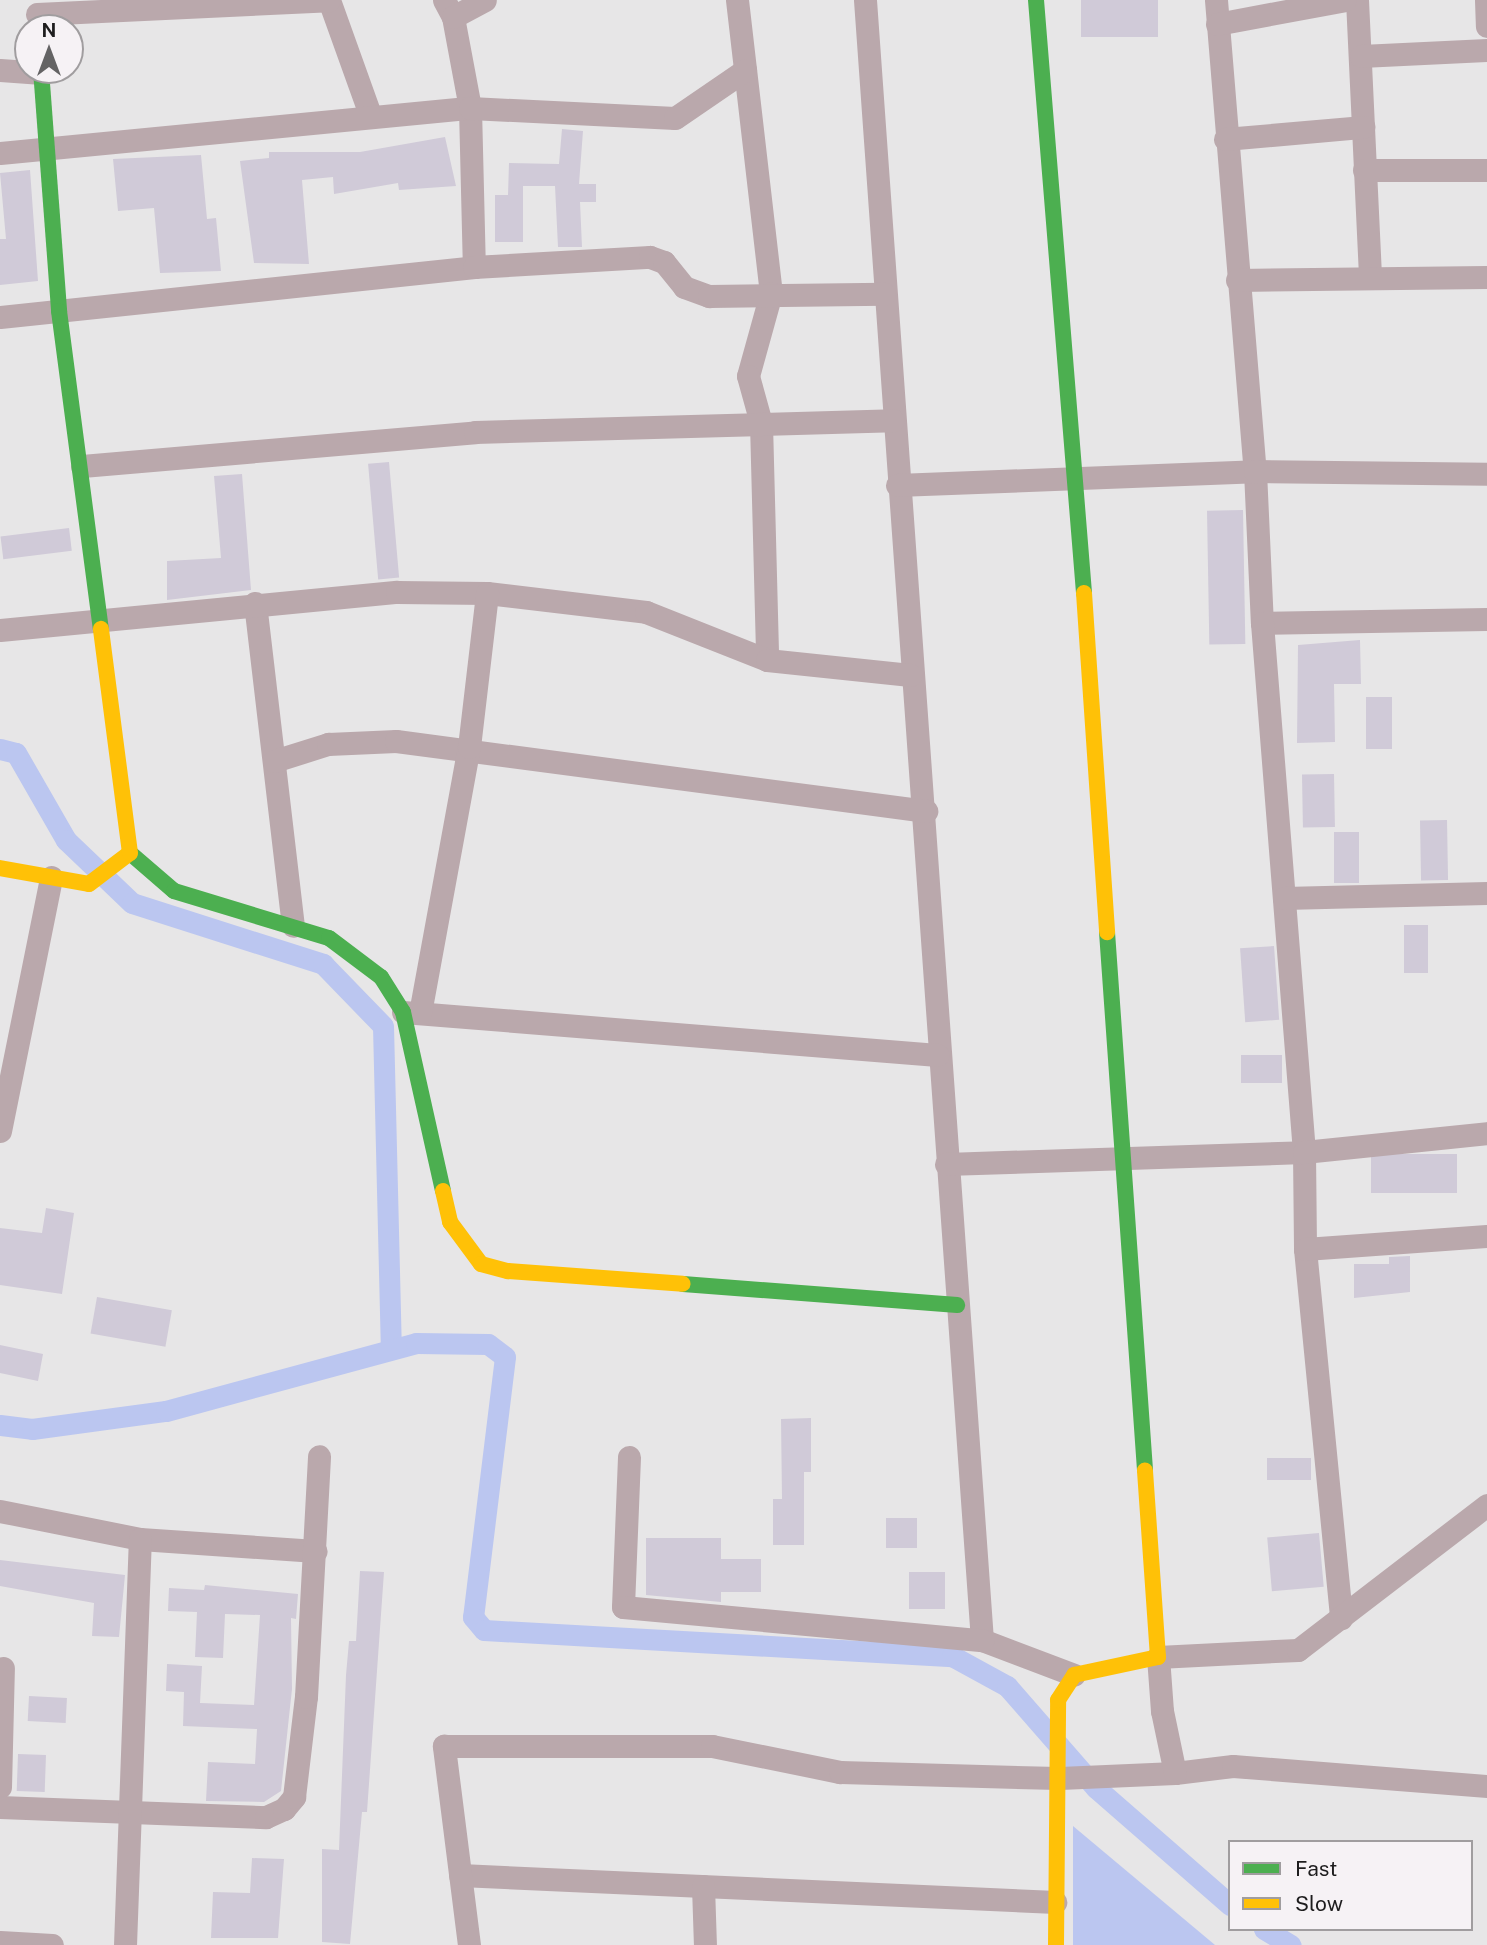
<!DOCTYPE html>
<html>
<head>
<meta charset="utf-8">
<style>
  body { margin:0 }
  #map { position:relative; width:1487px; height:1945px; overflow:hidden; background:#e7e6e7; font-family:"Public Sans",sans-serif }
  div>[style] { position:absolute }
  .water>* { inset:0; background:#bbc6f0 }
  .canal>* { height:21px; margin:-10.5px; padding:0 10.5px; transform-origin:10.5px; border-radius:10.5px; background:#bbc6f0 }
  .building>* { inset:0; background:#d0cad8; transform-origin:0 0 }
  .street>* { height:23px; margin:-11.5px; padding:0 11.5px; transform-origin:11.5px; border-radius:11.5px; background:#baa8ac }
  .fast>* { height:16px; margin:-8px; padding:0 8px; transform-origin:8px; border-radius:8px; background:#4caf50 }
  .slow>* { height:16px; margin:-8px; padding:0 8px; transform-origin:8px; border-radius:8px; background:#ffc107 }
  span { translate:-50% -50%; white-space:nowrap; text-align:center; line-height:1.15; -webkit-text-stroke:7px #f6f2f5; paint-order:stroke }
  .legend { position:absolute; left:1228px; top:1840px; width:245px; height:91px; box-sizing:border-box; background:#f6f2f5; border:2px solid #a09d9f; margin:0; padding:9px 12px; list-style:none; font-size:21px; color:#1e1d1e }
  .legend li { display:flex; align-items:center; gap:14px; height:35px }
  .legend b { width:35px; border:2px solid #a09d9f }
  .north { position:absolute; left:14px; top:14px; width:70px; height:70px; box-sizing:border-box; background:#f6f2f5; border:2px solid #a09d9f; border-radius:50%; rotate:0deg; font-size:19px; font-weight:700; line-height:28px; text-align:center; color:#1e1d1e }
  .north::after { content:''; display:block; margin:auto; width:24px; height:32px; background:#646364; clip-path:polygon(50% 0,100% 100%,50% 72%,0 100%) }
</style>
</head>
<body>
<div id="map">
  <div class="water">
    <i style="clip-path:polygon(1073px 1826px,1215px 1945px,1073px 1945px)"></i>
  </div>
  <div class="canal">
    <i style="left:0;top:749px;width:16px;rotate:14deg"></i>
    <i style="left:16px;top:753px;width:100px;rotate:60.1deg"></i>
    <i style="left:66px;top:840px;width:91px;rotate:43.7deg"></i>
    <i style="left:132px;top:903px;width:201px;rotate:17.7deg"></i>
    <i style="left:323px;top:964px;width:86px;rotate:45.9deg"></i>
    <i style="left:383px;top:1026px;width:323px;rotate:88.6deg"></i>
    <i style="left:0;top:1425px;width:32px;rotate:7deg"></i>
    <i style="left:32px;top:1429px;width:135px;rotate:-7.7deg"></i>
    <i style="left:166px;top:1411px;width:259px;rotate:-15.2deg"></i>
    <i style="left:416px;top:1343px;width:72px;rotate:0.8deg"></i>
    <i style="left:488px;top:1344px;width:21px;rotate:37deg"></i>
    <i style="left:505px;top:1357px;width:262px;rotate:97deg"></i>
    <i style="left:473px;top:1617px;width:17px;rotate:50deg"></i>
    <i style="left:484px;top:1630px;width:469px;rotate:3.2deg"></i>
    <i style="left:952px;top:1656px;width:63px;rotate:28.6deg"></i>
    <i style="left:1007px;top:1686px;width:135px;rotate:48.9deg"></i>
    <i style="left:1096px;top:1788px;width:178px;rotate:41.1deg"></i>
    <i style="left:1264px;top:1929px;width:31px;rotate:31deg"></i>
  </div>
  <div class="building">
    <i style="left:1081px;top:0;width:77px;height:37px"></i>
    <i style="clip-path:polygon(562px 129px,583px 131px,579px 184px,596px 184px,596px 202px,580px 202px,582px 247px,558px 247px,555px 186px,523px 186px,523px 242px,495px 242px,495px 195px,508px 195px,509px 163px,559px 164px)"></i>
    <i style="clip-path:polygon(445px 137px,456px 186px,399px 190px,398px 183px,334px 194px,333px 177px,302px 180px,309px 264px,254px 263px,240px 161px,269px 158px,269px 152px,360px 152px)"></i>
    <i style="clip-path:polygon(201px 155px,207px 219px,216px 218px,221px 271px,160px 273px,154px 208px,118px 211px,113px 159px)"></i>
    <i style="clip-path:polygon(30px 170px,38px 281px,0 285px,0 239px,6px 239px,0 173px)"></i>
    <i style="left:389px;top:462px;width:116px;height:21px;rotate:85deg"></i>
    <i style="clip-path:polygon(242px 474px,251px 590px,167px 600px,167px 561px,221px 558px,214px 476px)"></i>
    <i style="left:1243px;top:510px;width:134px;height:36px;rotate:89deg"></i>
    <i style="left:69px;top:528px;width:23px;height:69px;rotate:83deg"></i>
    <i style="clip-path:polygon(1360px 640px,1361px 684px,1334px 684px,1335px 742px,1297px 743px,1298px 645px)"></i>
    <i style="left:1366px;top:697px;width:26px;height:52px"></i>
    <i style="left:1334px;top:774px;width:53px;height:32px;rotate:89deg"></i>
    <i style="left:1447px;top:820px;width:60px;height:27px;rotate:89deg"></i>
    <i style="left:1334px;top:832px;width:25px;height:51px"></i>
    <i style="left:1404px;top:925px;width:24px;height:48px"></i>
    <i style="left:1274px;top:946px;width:74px;height:34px;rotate:86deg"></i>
    <i style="left:1241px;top:1055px;width:41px;height:28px"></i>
    <i style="left:1457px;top:1154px;width:39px;height:86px;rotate:90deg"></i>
    <i style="clip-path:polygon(46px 1208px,74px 1213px,62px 1294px,0 1285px,0 1228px,42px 1233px)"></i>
    <i style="clip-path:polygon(1410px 1256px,1410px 1292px,1354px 1298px,1354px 1264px,1389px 1264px,1389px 1257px)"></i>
    <i style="left:97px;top:1297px;width:76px;height:37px;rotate:10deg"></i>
    <i style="clip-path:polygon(0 1345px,43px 1354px,38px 1381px,0 1373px)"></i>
    <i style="clip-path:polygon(811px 1418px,811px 1472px,804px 1472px,804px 1545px,773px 1545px,773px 1499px,782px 1499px,781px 1419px)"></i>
    <i style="left:1267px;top:1458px;width:44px;height:22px"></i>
    <i style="left:886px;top:1518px;width:31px;height:30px"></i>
    <i style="left:1319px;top:1533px;width:54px;height:52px;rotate:85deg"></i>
    <i style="clip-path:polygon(646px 1538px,721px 1538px,721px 1559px,761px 1559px,761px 1592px,721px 1592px,721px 1602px,646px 1595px)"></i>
    <i style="clip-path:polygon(0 1560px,125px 1575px,119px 1637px,92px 1636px,94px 1603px,0 1586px)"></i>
    <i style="clip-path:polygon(360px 1571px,384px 1572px,367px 1812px,362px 1812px,350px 1944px,322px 1942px,322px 1849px,339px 1850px,346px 1675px,349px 1641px,356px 1641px)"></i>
    <i style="left:909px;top:1572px;width:36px;height:37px"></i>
    <i style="clip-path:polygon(205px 1585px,298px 1594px,296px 1619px,291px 1618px,292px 1689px,281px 1791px,264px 1802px,206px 1801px,208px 1762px,255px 1764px,257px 1729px,183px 1726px,184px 1692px,166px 1691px,167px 1664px,202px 1666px,200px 1703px,254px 1705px,260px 1615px,225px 1614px,223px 1658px,195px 1657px,197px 1612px,168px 1611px,169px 1588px,204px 1590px)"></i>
    <i style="left:29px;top:1696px;width:38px;height:25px;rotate:3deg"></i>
    <i style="left:18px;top:1754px;width:28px;height:37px;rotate:2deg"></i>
    <i style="clip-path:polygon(252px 1858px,284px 1859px,278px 1938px,211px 1938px,213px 1892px,250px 1893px)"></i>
  </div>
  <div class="street">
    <i style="left:329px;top:0;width:124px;rotate:70.3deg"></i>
    <i style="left:444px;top:0;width:19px;rotate:62deg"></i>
    <i style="left:453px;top:17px;width:93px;rotate:79.4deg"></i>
    <i style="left:470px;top:108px;width:159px;rotate:88.6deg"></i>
    <i style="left:737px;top:0;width:295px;rotate:83.4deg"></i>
    <i style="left:771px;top:293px;width:86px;rotate:105.5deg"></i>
    <i style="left:748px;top:376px;width:49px;rotate:74.5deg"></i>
    <i style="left:761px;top:423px;width:237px;rotate:88.5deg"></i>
    <i style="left:865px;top:0;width:1644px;rotate:85.92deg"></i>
    <i style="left:982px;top:1640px;width:98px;rotate:20.8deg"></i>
    <i style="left:1216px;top:0;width:473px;rotate:85.3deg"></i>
    <i style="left:1255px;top:471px;width:152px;rotate:87.4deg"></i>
    <i style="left:1262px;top:623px;width:225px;rotate:-1deg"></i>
    <i style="left:1357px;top:0;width:275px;rotate:87.3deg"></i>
    <i style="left:1486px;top:0;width:26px;rotate:88deg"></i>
    <i style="left:37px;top:14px;width:292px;rotate:-2.7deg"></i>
    <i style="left:453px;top:17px;width:36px;rotate:-28deg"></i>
    <i style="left:1217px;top:24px;width:130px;rotate:-10.6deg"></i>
    <i style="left:1361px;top:56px;width:126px;rotate:-2.7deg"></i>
    <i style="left:0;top:70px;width:42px;rotate:4.1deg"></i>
    <i style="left:1225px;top:139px;width:139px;rotate:-5deg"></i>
    <i style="left:0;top:153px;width:472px;rotate:-5.5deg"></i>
    <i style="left:470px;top:108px;width:205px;rotate:2.8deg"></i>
    <i style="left:675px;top:118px;width:85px;rotate:-34.4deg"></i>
    <i style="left:1364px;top:170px;width:123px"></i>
    <i style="left:1237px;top:280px;width:250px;rotate:-0.7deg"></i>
    <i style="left:0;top:317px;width:477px;rotate:-6deg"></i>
    <i style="left:474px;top:267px;width:176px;rotate:-3.3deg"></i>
    <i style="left:650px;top:257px;width:15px;rotate:20deg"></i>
    <i style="left:664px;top:262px;width:32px;rotate:51deg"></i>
    <i style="left:684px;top:287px;width:27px;rotate:20deg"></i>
    <i style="left:709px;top:296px;width:175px;rotate:-0.7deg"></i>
    <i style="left:82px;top:466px;width:394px;rotate:-4.9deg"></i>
    <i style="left:475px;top:432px;width:418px;rotate:-1.6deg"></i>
    <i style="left:897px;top:485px;width:358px;rotate:-2.2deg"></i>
    <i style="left:1255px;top:471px;width:232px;rotate:0.7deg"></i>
    <i style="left:255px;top:603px;width:325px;rotate:83.3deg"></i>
    <i style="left:1262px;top:623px;width:531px;rotate:85.46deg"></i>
    <i style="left:1304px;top:1152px;width:97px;rotate:89.4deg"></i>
    <i style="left:1305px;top:1249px;width:371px;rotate:84.4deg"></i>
    <i style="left:0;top:630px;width:399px;rotate:-5.5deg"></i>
    <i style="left:397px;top:592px;width:90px;rotate:0.6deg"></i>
    <i style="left:487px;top:593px;width:160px;rotate:6.8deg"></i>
    <i style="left:646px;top:612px;width:130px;rotate:21.6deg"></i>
    <i style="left:767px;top:660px;width:144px;rotate:6deg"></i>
    <i style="left:274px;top:761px;width:57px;rotate:-17.5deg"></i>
    <i style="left:328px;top:744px;width:68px;rotate:-2.5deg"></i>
    <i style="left:396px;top:741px;width:535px;rotate:7.52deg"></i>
    <i style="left:1284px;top:898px;width:203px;rotate:-1.4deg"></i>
    <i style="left:403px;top:1012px;width:536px;rotate:4.6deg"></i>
    <i style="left:420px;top:1013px;width:270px;rotate:-79.6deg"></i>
    <i style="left:469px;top:747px;width:155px;rotate:-83.3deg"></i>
    <i style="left:0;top:1131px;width:259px;rotate:-78.6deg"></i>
    <i style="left:946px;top:1164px;width:358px;rotate:-1.9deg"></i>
    <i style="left:1304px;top:1152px;width:184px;rotate:-5.9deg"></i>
    <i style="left:1305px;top:1249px;width:182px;rotate:-4.1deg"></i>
    <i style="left:629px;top:1457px;width:150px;rotate:92.3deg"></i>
    <i style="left:623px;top:1607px;width:361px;rotate:5.3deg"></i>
    <i style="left:0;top:1511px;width:143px;rotate:11.3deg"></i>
    <i style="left:140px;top:1539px;width:176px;rotate:3.9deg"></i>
    <i style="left:1175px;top:1773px;width:58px;rotate:-6.9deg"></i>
    <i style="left:1233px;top:1766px;width:255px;rotate:4.5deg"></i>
    <i style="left:1060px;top:1778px;width:115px;rotate:-2.5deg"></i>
    <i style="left:1175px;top:1773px;width:63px;rotate:-101.8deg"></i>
    <i style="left:1162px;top:1711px;width:54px;rotate:-94.2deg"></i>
    <i style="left:1158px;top:1657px;width:140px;rotate:-2.9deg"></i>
    <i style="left:1298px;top:1650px;width:238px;rotate:-37.5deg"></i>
    <i style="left:0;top:1787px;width:119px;rotate:-88.6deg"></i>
    <i style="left:0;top:1807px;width:266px;rotate:2.2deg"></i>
    <i style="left:266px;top:1817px;width:20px;rotate:-24deg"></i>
    <i style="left:284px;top:1809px;width:16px;rotate:-50deg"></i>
    <i style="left:294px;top:1797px;width:101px;rotate:-83.2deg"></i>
    <i style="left:306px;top:1697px;width:241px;rotate:-86.9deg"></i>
    <i style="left:460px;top:1875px;width:596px;rotate:2.6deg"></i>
    <i style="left:703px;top:1886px;width:59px;rotate:88.1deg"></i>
    <i style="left:0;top:1942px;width:52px;rotate:3.3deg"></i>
    <i style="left:125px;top:1945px;width:406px;rotate:-87.9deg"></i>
    <i style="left:469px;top:1945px;width:201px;rotate:-97.2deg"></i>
    <i style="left:444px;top:1746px;width:268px"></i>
    <i style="left:712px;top:1746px;width:131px;rotate:11.5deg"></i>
    <i style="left:840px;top:1772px;width:218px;rotate:1.6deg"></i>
  </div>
  <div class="fast">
    <i style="left:1036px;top:0;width:595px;rotate:85.37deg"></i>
    <i style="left:41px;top:70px;width:242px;rotate:85.7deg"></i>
    <i style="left:59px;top:311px;width:321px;rotate:82.5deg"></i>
    <i style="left:130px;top:853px;width:58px;rotate:40.8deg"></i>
    <i style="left:174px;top:891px;width:162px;rotate:16.9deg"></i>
    <i style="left:329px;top:938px;width:65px;rotate:36.9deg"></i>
    <i style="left:381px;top:977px;width:41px;rotate:57.8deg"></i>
    <i style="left:403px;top:1012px;width:183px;rotate:77.4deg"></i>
    <i style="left:1107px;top:932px;width:539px;rotate:85.96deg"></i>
    <i style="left:683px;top:1284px;width:275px;rotate:4.4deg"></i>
  </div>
  <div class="slow">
    <i style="left:1084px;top:593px;width:340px;rotate:86.1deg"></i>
    <i style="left:0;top:868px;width:90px;rotate:10.2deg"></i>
    <i style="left:89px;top:884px;width:51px;rotate:-37.1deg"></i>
    <i style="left:130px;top:853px;width:226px;rotate:-97.4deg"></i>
    <i style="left:443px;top:1191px;width:32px;rotate:77deg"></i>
    <i style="left:450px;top:1222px;width:52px;rotate:53.6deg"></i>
    <i style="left:481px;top:1264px;width:28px;rotate:15deg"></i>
    <i style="left:508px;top:1271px;width:175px;rotate:4.2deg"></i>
    <i style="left:1056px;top:1945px;width:245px;rotate:-89.5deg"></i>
    <i style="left:1058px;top:1700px;width:30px;rotate:-57deg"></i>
    <i style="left:1074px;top:1675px;width:86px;rotate:-12.1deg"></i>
    <i style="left:1158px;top:1657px;width:187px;rotate:-94deg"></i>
  </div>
  <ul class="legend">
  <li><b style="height:9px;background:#4caf50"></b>Fast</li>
  <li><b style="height:9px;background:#ffc107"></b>Slow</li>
  </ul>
  <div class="north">N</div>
</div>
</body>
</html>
